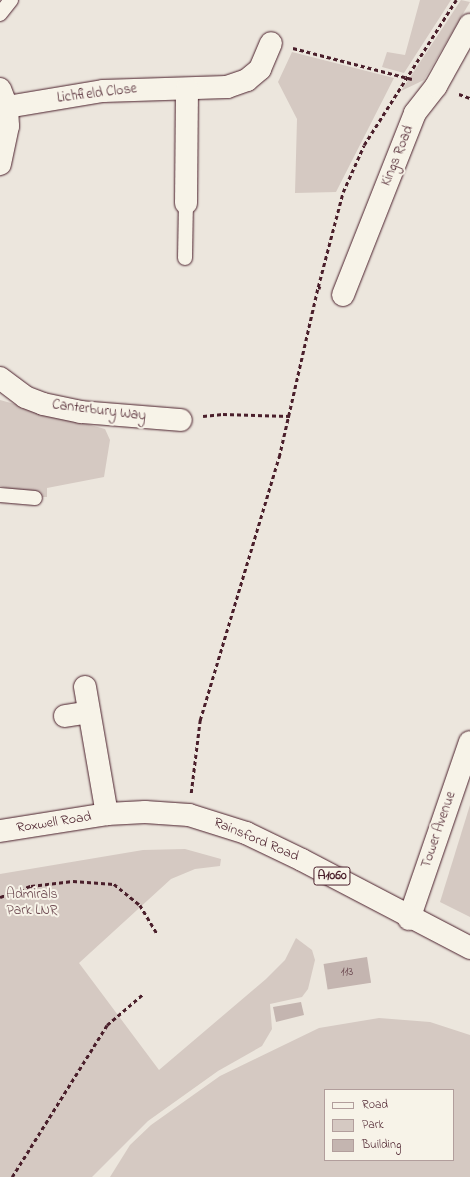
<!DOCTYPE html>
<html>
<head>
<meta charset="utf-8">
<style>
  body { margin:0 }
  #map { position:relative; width:470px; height:1177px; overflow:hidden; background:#ece6dd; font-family:"Indie Flower",sans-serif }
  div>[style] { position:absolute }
  .green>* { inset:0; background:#d5c9c2 }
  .building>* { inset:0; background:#c4b5b0; transform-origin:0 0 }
  .path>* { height:2.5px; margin-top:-1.25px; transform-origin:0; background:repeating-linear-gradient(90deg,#4a1f2b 0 4px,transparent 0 7px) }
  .roads { filter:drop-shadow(0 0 1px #4a1f2b) drop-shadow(0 0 1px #4a1f2b) }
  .lane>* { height:14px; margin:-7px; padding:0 7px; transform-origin:7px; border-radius:7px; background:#f7f3e8 }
  .street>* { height:22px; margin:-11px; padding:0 11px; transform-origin:11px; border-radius:11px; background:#f7f3e8 }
  .primary>* { height:22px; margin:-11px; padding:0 11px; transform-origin:11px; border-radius:11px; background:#f7f3e8 }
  span { translate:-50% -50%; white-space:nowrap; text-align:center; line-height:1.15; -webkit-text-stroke:4px #f7f3e8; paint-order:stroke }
  .number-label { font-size:12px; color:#68444c }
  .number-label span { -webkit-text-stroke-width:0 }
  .shield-label span { padding:1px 3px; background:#f7f3e8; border:1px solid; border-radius:3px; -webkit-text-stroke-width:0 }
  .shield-label { font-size:13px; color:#4a1f2b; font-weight:700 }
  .street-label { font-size:14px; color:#4a1f2b }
  .park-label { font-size:14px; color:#6d4a51 }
  .legend { position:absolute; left:324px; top:1089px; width:130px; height:72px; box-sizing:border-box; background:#f7f3e8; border:1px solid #b29e9c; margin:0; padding:5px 7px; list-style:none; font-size:12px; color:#4a1f2b }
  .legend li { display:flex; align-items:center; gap:8px; height:20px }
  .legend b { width:20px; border:1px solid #b29e9c }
</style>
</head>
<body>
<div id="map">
  <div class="green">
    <i style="clip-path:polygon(420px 0,451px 0,404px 73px,382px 67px,387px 52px,405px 55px)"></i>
    <i style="clip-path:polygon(461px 0,470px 2px,424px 80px,401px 91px)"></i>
    <i style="clip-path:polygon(292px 52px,394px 78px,336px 192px,295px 193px,297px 119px,278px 82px)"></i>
    <i style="clip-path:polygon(0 400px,105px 429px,110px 440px,104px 477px,47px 488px,47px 497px,34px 497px,0 486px)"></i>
    <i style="clip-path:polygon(470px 805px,470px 917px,440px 902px)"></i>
    <i style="clip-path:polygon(185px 849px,221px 859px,220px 866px,195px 869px,171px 879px,79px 963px,159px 1070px,266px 979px,285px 960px,296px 938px,312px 950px,315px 960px,308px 989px,302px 997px,270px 1004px,272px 1029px,262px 1046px,218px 1071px,148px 1121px,92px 1177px,0 1177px,0 874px,143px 850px)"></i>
    <i style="clip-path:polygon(evenodd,379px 1018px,430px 1022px,470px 1035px,470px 1177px,110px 1177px,130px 1145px,151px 1125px,220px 1076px,319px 1028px,379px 1018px,325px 1090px,453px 1090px,453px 1160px,325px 1160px,325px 1090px)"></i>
  </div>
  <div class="building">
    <i style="left:367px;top:957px;width:26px;height:44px;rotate:81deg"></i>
    <i style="clip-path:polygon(301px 1002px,304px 1015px,276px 1022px,273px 1007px)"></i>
  </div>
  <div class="path">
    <i style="left:293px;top:48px;width:123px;rotate:14.6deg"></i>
    <i style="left:459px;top:94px;width:12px;rotate:20deg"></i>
    <i style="left:318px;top:287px;width:98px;rotate:-75.3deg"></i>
    <i style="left:343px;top:192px;width:51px;rotate:-65.9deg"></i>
    <i style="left:364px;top:145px;width:172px;rotate:-57.6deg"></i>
    <i style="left:203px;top:416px;width:20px;rotate:-6deg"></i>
    <i style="left:223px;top:414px;width:67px;rotate:1.7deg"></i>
    <i style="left:191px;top:793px;width:74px;rotate:-83deg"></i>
    <i style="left:200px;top:720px;width:275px;rotate:-73.3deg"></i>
    <i style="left:279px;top:457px;width:174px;rotate:-77.1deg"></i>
    <i style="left:318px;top:287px;width:3px;rotate:18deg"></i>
    <i style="left:0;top:897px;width:33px;rotate:-20deg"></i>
    <i style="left:31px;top:886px;width:42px;rotate:-6.8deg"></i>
    <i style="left:73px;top:881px;width:41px;rotate:4.2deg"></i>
    <i style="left:114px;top:884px;width:33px;rotate:39deg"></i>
    <i style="left:140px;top:905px;width:33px;rotate:59deg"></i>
    <i style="left:12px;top:1177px;width:179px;rotate:-58deg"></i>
    <i style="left:107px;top:1025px;width:48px;rotate:-40.7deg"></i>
  </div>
  <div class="roads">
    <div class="lane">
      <i style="left:0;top:14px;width:18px;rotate:-52deg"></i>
      <i style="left:185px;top:258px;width:55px;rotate:-89deg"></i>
      <i style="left:0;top:495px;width:35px;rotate:5deg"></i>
    </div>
    <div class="street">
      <i style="left:0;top:89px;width:19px;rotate:69deg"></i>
      <i style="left:7px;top:107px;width:19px;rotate:87deg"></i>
      <i style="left:8px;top:126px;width:39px;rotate:102deg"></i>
      <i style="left:7px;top:107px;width:97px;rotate:-9.5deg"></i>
      <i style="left:103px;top:91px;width:124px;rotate:-1.8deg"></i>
      <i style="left:227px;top:87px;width:21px;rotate:-19deg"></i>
      <i style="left:247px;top:80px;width:17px;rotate:-40deg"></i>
      <i style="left:260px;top:69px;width:28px;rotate:-67deg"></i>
      <i style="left:186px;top:203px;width:114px;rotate:-89.5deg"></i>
      <i style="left:343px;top:295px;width:196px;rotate:-68.4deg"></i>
      <i style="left:415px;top:113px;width:34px;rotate:-52deg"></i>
      <i style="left:436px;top:86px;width:70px;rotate:-60.9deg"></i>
      <i style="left:0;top:378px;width:31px;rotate:37deg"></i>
      <i style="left:25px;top:397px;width:19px;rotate:21deg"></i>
      <i style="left:43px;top:404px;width:39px;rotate:12deg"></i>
      <i style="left:81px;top:412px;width:100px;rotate:4.6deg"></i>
      <i style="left:85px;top:687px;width:129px;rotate:80.2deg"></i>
      <i style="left:65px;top:716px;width:24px;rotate:-9deg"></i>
      <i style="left:409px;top:919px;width:187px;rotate:-71deg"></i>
    </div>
    <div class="primary">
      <i style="left:0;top:831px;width:108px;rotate:-9deg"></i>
      <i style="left:107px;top:814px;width:38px;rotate:-3deg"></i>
      <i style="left:145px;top:812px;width:44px;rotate:3.9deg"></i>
      <i style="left:189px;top:815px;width:60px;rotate:17.5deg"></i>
      <i style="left:246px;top:833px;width:62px;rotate:25.7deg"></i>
      <i style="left:302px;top:860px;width:190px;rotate:27.6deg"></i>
    </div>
  </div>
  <div class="number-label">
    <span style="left:347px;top:973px">113</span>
  </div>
  <div class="shield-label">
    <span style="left:332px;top:876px">A1060</span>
  </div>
  <div class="street-label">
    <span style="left:97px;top:94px;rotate:-7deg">Lichfield Close</span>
    <span style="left:398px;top:156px;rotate:-68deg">Kings Road</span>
    <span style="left:99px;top:411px;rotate:7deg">Canterbury Way</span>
    <span style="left:54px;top:823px;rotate:-9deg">Roxwell Road</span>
    <span style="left:439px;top:830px;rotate:-71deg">Tower Avenue</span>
    <span style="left:256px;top:840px;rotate:23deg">Rainsford Road</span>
  </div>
  <div class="park-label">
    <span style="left:32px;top:903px">Admirals<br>Park LNR</span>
  </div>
  <ul class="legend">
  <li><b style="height:5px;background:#f7f3e8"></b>Road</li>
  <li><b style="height:11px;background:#d5c9c2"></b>Park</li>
  <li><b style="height:11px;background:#c4b5b0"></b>Building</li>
  </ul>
</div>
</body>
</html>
